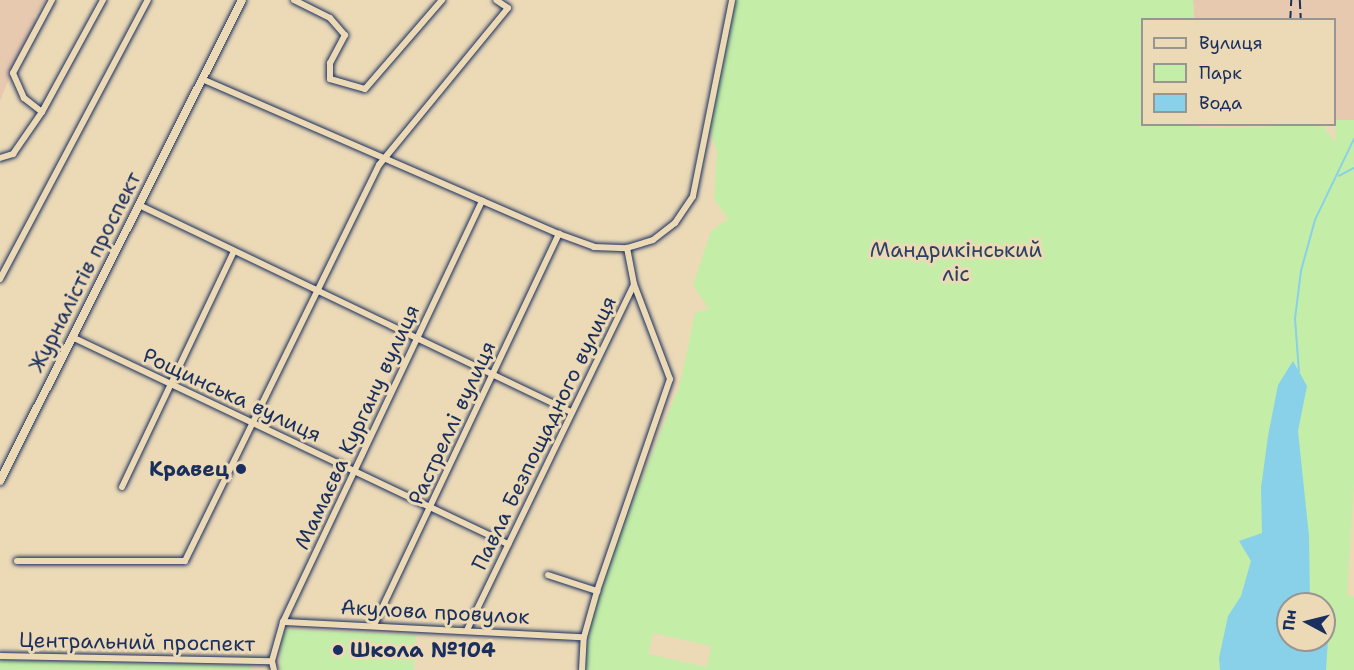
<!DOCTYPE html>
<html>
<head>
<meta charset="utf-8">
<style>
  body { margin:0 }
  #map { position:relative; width:1354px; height:670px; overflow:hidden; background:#ecdab7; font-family:"Shantell Sans",sans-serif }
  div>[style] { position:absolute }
  .built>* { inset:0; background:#e7c9b0 }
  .green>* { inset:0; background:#c4eda8 }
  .water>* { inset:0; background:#88d1e8 }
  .stream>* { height:1.5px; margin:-0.75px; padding:0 0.75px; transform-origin:0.75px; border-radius:0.75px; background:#88d1e8 }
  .roads { filter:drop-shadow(0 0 2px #1b2f5e) drop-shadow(0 0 2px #1b2f5e) }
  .minor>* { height:6px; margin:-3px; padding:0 3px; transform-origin:3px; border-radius:3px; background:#ecdab7 }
  .secondary>* { height:8px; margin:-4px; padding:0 4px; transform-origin:4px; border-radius:4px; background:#ecdab7 }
  .rail>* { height:1.5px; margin-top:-0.75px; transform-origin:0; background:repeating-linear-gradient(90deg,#1b2f5e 0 9px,transparent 0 13.5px) }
  .dots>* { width:16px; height:16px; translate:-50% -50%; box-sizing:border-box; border:3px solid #ecdab7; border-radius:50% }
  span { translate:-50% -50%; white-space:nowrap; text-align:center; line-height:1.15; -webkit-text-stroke:6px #ecdab7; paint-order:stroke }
  .park-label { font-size:21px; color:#2c4265 }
  .street-label { font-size:21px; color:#1b2f5e }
  .poi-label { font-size:21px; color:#1b2f5e; font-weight:700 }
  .right { translate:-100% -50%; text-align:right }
  .left { translate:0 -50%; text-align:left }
  .legend { position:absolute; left:1141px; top:18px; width:195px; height:108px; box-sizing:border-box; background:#ecdab7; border:2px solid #989693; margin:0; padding:8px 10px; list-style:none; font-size:18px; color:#1b2f5e }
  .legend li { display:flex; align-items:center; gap:12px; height:30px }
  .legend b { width:30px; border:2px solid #989693 }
  .north { position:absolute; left:1276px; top:592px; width:60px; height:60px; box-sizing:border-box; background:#ecdab7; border:2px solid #989693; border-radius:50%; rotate:277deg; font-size:16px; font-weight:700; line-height:24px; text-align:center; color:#1b2f5e }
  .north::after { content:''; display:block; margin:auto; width:21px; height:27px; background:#1b2f5e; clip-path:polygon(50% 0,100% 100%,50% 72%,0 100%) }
</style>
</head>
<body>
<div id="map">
  <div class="built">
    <i style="clip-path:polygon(0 0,46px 0,34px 16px,36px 24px,21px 49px,0 101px)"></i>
    <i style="clip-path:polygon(1193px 0,1354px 0,1354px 121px,1335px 121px,1334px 20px,1194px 19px)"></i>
  </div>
  <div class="green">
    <i style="clip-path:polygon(evenodd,732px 0,1193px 0,1194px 19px,1142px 20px,1142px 124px,1197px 125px,1198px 128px,1322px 125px,1336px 143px,1335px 120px,1354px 120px,1354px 482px,1347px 595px,1354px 597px,1354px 670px,582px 670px,597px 591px,680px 384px,695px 313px,709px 309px,693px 285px,711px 231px,728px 219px,714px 199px,717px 152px,708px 125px,732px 0,1288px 604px,1324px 604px,1324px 640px,1288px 640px,1288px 604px,732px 0,653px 633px,711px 646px,707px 667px,648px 654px,653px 633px)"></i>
    <i style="clip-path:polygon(281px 629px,416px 635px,414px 670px,280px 670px)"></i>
    <i style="clip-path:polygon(0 660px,252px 666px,251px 670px,0 670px)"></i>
  </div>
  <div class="water">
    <i style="clip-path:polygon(1293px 361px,1307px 386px,1298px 431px,1309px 536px,1310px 604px,1288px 604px,1288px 640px,1324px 640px,1324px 636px,1328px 640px,1326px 670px,1220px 670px,1219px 658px,1228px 616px,1241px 596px,1251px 561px,1239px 541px,1262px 533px,1261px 488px,1268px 436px,1278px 385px)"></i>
  </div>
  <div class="stream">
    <i style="left:1339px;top:176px;width:17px;rotate:-28deg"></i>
    <i style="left:1299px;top:372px;width:53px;rotate:-94.3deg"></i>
    <i style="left:1295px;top:319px;width:48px;rotate:-82.9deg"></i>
    <i style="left:1301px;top:271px;width:53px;rotate:-74.6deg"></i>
    <i style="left:1315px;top:220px;width:90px;rotate:-64.3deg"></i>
  </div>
  <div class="roads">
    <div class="minor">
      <i style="left:294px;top:0;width:40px;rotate:26.6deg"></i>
      <i style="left:330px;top:18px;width:23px;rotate:49deg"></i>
      <i style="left:345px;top:35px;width:32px;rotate:118deg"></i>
      <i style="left:330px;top:63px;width:16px;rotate:90deg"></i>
      <i style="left:330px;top:79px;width:36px;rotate:16deg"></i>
      <i style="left:365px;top:89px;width:118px;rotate:-49.1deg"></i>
      <i style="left:202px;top:79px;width:389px;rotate:23.5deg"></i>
      <i style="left:559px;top:234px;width:37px;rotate:20deg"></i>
      <i style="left:594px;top:247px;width:33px;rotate:2deg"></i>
      <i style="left:627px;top:248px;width:27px;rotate:-17deg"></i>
      <i style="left:653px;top:240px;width:28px;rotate:-38deg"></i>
      <i style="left:675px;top:223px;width:32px;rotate:-56deg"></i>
      <i style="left:693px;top:196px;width:200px;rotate:-78.7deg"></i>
      <i style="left:42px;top:112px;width:23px;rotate:-142deg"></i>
      <i style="left:24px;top:98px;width:27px;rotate:-114deg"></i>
      <i style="left:13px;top:73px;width:83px;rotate:-61.9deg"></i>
      <i style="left:0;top:158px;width:14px;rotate:-17deg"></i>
      <i style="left:13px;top:154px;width:51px;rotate:-55.4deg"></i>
      <i style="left:42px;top:112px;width:128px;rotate:-61.4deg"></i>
      <i style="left:139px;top:205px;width:480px;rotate:25.6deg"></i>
      <i style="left:0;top:279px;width:316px;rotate:-62.1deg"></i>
      <i style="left:72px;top:337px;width:483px;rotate:25.4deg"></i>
      <i style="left:122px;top:487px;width:261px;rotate:-64.6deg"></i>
      <i style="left:17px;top:561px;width:168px"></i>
      <i style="left:185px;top:561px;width:441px;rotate:-63.9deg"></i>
      <i style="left:379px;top:165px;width:203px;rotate:-50.6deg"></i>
      <i style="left:508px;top:8px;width:14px;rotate:-146deg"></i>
      <i style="left:548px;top:575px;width:52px;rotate:18.1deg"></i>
      <i style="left:283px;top:622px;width:301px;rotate:2.9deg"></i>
      <i style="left:374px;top:625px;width:433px;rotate:-64.7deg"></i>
      <i style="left:467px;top:630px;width:384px;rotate:-64.2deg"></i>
      <i style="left:634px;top:284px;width:37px;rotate:-101deg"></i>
      <i style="left:0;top:656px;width:272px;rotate:1.1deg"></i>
      <i style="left:274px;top:670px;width:9px;rotate:-103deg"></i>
      <i style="left:272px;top:661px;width:41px;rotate:-74.2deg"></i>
      <i style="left:283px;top:622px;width:466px;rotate:-64.7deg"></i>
      <i style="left:582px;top:670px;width:33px;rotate:-87deg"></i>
      <i style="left:584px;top:637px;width:48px;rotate:-74.2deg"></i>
      <i style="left:597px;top:591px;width:224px;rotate:-71deg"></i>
      <i style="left:670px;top:379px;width:102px;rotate:-110.8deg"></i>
    </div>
    <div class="secondary">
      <i style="left:0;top:481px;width:538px;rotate:-63.29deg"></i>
    </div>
  </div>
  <div class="rail">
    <i style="left:1300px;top:0;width:20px;rotate:87deg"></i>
    <i style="left:1290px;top:20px;width:20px;rotate:-87deg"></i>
  </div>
  <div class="dots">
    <i style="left:241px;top:469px;background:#1b2f5e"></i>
    <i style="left:338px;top:650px;background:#1b2f5e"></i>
  </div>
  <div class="park-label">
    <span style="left:956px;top:262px">Мандрикінський<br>ліс</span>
  </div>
  <div class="street-label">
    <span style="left:85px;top:272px;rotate:-63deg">Журналістів проспект</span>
    <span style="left:232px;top:395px;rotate:25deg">Рощинська вулиця</span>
    <span style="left:452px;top:423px;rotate:-65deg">Растреллі вулиця</span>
    <span style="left:357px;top:427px;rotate:-65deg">Мамаєва Кургану вулиця</span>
    <span style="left:544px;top:433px;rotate:-64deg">Павла Безпощадного вулиця</span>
    <span style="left:435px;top:612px;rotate:3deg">Акулова провулок</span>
    <span style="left:137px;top:642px;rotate:1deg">Центральний проспект</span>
  </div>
  <div class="poi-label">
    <span class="right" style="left:229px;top:469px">Кравец</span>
    <span class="left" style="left:350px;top:650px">Школа №104</span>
  </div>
  <ul class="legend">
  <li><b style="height:8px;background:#ecdab7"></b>Вулиця</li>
  <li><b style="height:16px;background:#c4eda8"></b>Парк</li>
  <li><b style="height:16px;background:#88d1e8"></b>Вода</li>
  </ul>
  <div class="north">Пн</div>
</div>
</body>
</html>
